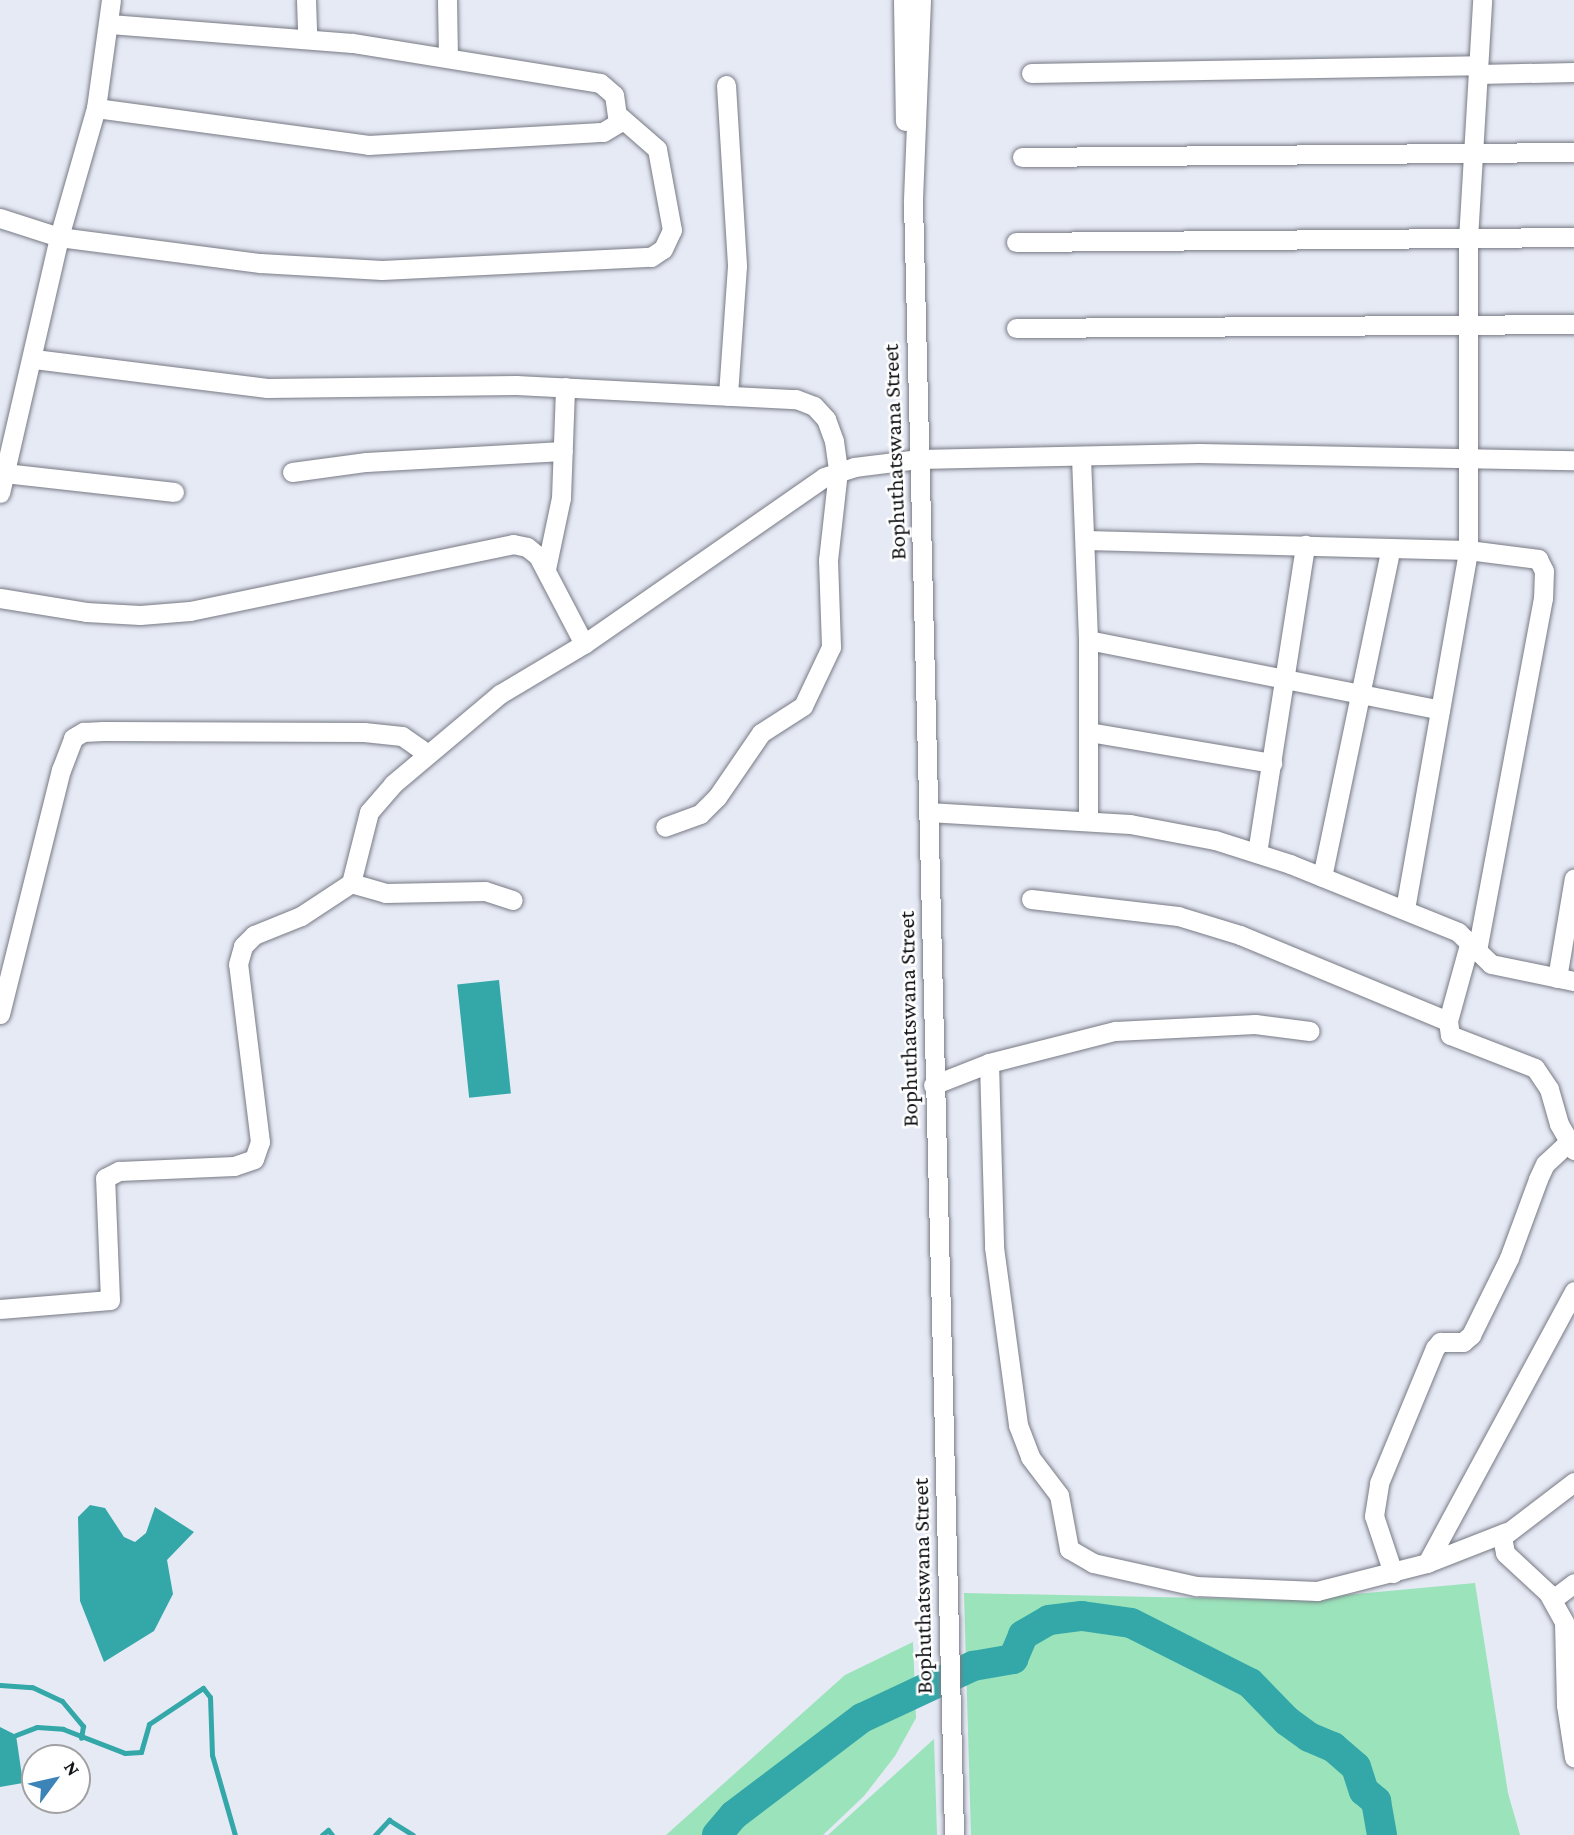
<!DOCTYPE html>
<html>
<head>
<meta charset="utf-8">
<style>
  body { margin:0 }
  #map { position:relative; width:1574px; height:1835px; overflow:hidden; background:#e6eaf5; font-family:"Crimson Pro",serif }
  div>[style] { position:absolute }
  .green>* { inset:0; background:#9be3ba }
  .water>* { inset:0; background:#34a8a9; transform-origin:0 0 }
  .stream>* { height:5px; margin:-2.5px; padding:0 2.5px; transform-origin:2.5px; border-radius:2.5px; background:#34a8a9 }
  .river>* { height:30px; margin:-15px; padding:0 15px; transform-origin:15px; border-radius:15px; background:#34a8a9 }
  .roads { filter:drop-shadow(0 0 2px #777a84) drop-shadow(0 0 2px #777a84) }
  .minor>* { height:19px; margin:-9.5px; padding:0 9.5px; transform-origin:9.5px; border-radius:9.5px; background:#fff }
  span { translate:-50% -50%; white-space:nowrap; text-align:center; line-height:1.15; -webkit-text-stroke:5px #fff; paint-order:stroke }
  .street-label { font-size:23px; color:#131418 }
  .north { position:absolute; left:21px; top:1744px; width:70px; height:70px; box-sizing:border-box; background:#fff; border:2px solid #a1a1a3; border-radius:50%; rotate:57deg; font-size:19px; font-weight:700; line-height:28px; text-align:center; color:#131418 }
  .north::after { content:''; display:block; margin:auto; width:24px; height:32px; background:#3c84b8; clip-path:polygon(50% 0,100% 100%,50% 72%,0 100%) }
</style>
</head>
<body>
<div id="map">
  <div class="green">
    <i style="clip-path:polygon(1475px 1583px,1508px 1793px,1520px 1835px,971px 1835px,964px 1593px,1291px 1600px)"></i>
    <i style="clip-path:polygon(913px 1642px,916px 1718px,895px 1756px,864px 1796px,823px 1835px,666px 1835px,845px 1675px)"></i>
    <i style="clip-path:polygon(934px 1739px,937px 1835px,828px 1835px)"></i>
  </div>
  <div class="water">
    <i style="left:499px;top:980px;width:114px;height:42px;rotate:84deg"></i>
    <i style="clip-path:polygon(90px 1505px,105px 1508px,124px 1537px,135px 1542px,146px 1533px,155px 1507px,194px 1532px,167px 1560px,173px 1594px,154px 1631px,104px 1662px,80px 1601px,78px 1517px)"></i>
    <i style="clip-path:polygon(0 1727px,16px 1735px,23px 1783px,0 1787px)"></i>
  </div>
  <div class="stream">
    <i style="left:0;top:1685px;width:32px;rotate:4deg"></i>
    <i style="left:32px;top:1687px;width:33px;rotate:25deg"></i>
    <i style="left:62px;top:1701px;width:33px;rotate:50deg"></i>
    <i style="left:83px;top:1726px;width:12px;rotate:99deg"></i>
    <i style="left:16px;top:1735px;width:22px;rotate:-21deg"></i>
    <i style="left:37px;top:1727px;width:26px;rotate:4deg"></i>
    <i style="left:63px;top:1729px;width:66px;rotate:21.2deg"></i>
    <i style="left:125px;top:1753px;width:16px;rotate:-4deg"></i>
    <i style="left:141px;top:1752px;width:29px;rotate:-74deg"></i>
    <i style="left:149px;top:1724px;width:65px;rotate:-33.7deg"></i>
    <i style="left:203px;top:1688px;width:11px;rotate:52deg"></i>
    <i style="left:210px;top:1697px;width:58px;rotate:88deg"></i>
    <i style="left:212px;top:1755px;width:83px;rotate:74deg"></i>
    <i style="left:322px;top:1835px;width:8px;rotate:-40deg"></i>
    <i style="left:328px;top:1830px;width:6px;rotate:51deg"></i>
    <i style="left:375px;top:1835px;width:21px;rotate:-47deg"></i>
    <i style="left:389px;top:1820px;width:28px;rotate:32deg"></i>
  </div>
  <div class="river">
    <i style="left:717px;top:1835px;width:26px;rotate:-50deg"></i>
    <i style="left:734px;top:1815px;width:161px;rotate:-37.2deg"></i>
    <i style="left:862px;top:1718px;width:123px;rotate:-25.1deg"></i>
    <i style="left:973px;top:1666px;width:41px;rotate:-9.9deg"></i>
    <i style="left:1013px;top:1659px;width:26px;rotate:-67deg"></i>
    <i style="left:1023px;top:1635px;width:30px;rotate:-30deg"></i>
    <i style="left:1049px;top:1620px;width:33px;rotate:-7deg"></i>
    <i style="left:1082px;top:1616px;width:49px;rotate:8.1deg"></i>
    <i style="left:1131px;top:1623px;width:133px;rotate:26.8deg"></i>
    <i style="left:1250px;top:1683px;width:53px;rotate:45.8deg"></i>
    <i style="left:1287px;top:1721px;width:27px;rotate:36deg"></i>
    <i style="left:1309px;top:1737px;width:26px;rotate:23deg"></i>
    <i style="left:1333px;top:1747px;width:30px;rotate:41deg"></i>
    <i style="left:1356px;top:1767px;width:25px;rotate:72deg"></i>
    <i style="left:1364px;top:1791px;width:16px;rotate:40deg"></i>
    <i style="left:1376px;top:1801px;width:35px;rotate:80deg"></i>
  </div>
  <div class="roads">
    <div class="minor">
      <i style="left:306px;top:0;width:38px;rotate:88deg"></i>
      <i style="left:447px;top:0;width:55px;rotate:89deg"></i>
      <i style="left:903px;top:0;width:121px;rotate:89.1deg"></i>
      <i style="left:921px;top:0;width:202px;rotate:92.3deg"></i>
      <i style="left:913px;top:202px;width:1634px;rotate:88.56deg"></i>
      <i style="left:1031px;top:73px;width:447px;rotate:-1deg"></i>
      <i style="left:1478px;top:74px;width:96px;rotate:-1.2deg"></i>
      <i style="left:726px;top:85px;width:181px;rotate:86.5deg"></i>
      <i style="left:737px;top:266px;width:130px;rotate:94deg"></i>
      <i style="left:96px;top:108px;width:275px;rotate:7.7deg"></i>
      <i style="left:368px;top:145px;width:235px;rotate:-3.2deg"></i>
      <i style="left:603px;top:132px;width:17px;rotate:-31deg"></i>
      <i style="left:618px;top:123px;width:28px;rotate:-98deg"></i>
      <i style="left:614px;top:95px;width:18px;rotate:-139deg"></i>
      <i style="left:600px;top:83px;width:251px;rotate:-170.8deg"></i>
      <i style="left:352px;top:43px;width:243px;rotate:-175.5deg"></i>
      <i style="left:1022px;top:157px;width:552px;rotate:-0.52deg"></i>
      <i style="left:0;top:218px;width:62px;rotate:17.9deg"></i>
      <i style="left:59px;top:237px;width:203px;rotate:7.4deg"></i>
      <i style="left:260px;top:263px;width:122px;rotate:3.3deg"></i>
      <i style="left:382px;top:270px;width:269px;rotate:-2.8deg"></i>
      <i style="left:651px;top:257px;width:14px;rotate:-34deg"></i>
      <i style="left:663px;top:249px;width:21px;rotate:-65deg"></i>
      <i style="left:672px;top:230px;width:82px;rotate:-100.5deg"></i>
      <i style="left:657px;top:149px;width:50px;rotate:-139deg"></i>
      <i style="left:1016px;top:242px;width:558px;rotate:-0.51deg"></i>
      <i style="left:1016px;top:328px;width:558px;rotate:-0.41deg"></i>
      <i style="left:34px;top:359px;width:235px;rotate:7.1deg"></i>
      <i style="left:267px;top:388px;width:249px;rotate:-0.7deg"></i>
      <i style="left:516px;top:385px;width:280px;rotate:2.9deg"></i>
      <i style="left:796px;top:399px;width:19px;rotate:21deg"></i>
      <i style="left:814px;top:406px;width:18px;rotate:47deg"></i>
      <i style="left:826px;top:419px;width:23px;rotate:70deg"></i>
      <i style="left:834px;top:441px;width:30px;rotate:82deg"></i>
      <i style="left:838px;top:471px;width:90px;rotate:96.4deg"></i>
      <i style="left:828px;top:560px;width:87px;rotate:88deg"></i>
      <i style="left:831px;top:647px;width:65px;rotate:115.4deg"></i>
      <i style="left:803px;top:706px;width:50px;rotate:147.3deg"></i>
      <i style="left:761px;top:733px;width:78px;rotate:124.5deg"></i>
      <i style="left:717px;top:797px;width:24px;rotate:135deg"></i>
      <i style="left:700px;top:814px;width:37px;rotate:160deg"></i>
      <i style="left:1081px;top:457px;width:183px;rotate:87.8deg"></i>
      <i style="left:1088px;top:640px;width:180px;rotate:90deg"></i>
      <i style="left:292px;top:472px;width:75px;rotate:-7.7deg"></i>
      <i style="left:366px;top:462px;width:197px;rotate:-3.2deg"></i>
      <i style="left:5px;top:473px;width:170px;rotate:6.4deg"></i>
      <i style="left:0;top:493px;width:263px;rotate:-77deg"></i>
      <i style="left:59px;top:237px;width:134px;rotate:-74deg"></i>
      <i style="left:96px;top:108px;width:109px;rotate:-82.1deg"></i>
      <i style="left:1086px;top:540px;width:382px;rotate:1.5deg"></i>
      <i style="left:1468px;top:550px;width:71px;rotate:7.3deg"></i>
      <i style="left:1538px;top:559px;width:13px;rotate:63deg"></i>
      <i style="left:1544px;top:571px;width:27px;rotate:92deg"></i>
      <i style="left:1543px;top:598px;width:359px;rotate:100.6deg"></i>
      <i style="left:546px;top:569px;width:73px;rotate:-78.1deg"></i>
      <i style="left:561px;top:498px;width:111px;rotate:-87.9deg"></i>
      <i style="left:0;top:598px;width:87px;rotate:9.2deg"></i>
      <i style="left:86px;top:612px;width:54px;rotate:3.2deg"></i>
      <i style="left:140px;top:615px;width:50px;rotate:-4.6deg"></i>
      <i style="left:190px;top:611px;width:330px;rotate:-11.7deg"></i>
      <i style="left:513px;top:544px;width:14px;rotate:12deg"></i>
      <i style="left:527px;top:547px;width:14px;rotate:39deg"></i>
      <i style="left:538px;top:556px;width:99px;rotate:62.4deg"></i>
      <i style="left:1088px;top:640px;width:359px;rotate:11.2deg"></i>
      <i style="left:1089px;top:732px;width:186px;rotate:9.6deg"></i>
      <i style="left:928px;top:812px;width:202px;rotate:3.4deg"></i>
      <i style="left:1130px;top:824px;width:86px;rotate:10.7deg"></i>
      <i style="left:1215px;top:840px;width:79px;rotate:17.7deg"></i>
      <i style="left:1290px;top:864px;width:181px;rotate:22deg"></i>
      <i style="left:1458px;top:932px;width:46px;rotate:44.1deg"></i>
      <i style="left:1491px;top:964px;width:85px;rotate:11.6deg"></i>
      <i style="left:1257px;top:853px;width:312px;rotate:-81.1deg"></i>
      <i style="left:1322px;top:877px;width:336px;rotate:-78.2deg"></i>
      <i style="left:351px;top:883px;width:35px;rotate:16deg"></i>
      <i style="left:385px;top:893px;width:100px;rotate:-1.1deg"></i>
      <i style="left:485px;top:891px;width:29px;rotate:18deg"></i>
      <i style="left:1031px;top:899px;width:148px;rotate:6.6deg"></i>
      <i style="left:1178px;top:916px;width:65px;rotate:17deg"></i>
      <i style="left:1240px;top:935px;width:225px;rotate:22.5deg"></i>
      <i style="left:1405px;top:909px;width:364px;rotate:-80deg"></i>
      <i style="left:1468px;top:550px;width:311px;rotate:-90deg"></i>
      <i style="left:1468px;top:239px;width:239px;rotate:-86.6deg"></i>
      <i style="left:1470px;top:941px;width:83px;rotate:105.4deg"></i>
      <i style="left:1448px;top:1021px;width:14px;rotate:82deg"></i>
      <i style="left:1450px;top:1035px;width:91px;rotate:21.2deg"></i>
      <i style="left:1535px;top:1068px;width:25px;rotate:56deg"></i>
      <i style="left:1549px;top:1089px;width:36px;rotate:74deg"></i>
      <i style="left:1559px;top:1124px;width:30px;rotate:60deg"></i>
      <i style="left:1557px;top:978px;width:101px;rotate:-80.4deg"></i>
      <i style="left:0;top:1014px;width:252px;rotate:-76deg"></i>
      <i style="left:61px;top:770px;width:34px;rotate:-69deg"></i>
      <i style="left:73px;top:738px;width:12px;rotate:-31deg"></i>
      <i style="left:83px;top:732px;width:20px;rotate:-3deg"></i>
      <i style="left:103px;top:731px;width:261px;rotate:0.2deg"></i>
      <i style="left:364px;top:732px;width:38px;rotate:6deg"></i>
      <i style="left:402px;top:736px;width:29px;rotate:35deg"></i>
      <i style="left:989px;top:1063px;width:184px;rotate:88.4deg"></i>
      <i style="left:994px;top:1247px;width:180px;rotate:82.3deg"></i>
      <i style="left:1018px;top:1425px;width:34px;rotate:69deg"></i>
      <i style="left:1030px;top:1457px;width:48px;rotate:52.7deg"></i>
      <i style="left:1059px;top:1495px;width:55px;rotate:79.5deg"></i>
      <i style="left:1069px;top:1549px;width:28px;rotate:30deg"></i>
      <i style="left:1093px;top:1563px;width:106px;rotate:12.6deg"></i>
      <i style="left:1196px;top:1586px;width:121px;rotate:2.4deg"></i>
      <i style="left:1317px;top:1591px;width:114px;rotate:-14.3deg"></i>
      <i style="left:1427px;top:1563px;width:85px;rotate:-21.4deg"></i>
      <i style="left:933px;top:1085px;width:60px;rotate:-21.4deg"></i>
      <i style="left:989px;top:1063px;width:130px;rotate:-14.3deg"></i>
      <i style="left:1115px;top:1031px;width:140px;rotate:-2.9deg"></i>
      <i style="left:1255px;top:1024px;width:55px;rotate:7.3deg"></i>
      <i style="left:0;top:1309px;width:110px;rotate:-4.7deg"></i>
      <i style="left:110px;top:1300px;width:122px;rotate:-92.3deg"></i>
      <i style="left:105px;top:1178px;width:16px;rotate:-27deg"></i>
      <i style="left:119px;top:1171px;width:115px;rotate:-2.5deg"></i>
      <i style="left:234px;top:1166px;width:21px;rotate:-19deg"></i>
      <i style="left:254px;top:1159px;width:18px;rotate:-71deg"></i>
      <i style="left:260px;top:1142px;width:179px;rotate:-97deg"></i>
      <i style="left:238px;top:964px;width:19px;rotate:-74deg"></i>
      <i style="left:243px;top:946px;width:16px;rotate:-45deg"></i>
      <i style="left:254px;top:935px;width:51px;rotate:-22deg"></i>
      <i style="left:301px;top:916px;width:60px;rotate:-33.4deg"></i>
      <i style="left:351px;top:883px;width:73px;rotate:-75.8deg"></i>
      <i style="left:369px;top:812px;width:37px;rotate:-49deg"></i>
      <i style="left:393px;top:784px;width:140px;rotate:-40.1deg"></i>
      <i style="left:500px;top:694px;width:98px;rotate:-30.8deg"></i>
      <i style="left:584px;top:644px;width:292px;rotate:-34.8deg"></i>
      <i style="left:824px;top:477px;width:32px;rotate:-18deg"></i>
      <i style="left:854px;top:467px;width:64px;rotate:-7.1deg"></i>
      <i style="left:918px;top:459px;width:281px;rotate:-1.2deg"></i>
      <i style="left:1199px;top:453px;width:375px;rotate:1.1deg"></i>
      <i style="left:1574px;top:1482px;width:91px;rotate:142.6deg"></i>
      <i style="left:1502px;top:1537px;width:16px;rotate:79deg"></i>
      <i style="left:1505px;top:1553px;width:59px;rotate:42.9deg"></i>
      <i style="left:1548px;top:1593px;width:33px;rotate:61deg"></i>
      <i style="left:1564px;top:1622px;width:83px;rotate:88.6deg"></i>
      <i style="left:1566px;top:1705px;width:53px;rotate:81.3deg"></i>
      <i style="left:1427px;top:1563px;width:309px;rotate:-61.6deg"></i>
      <i style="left:1393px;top:1573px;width:60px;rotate:-108.4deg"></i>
      <i style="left:1374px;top:1516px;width:33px;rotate:-81deg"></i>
      <i style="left:1379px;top:1483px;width:146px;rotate:-67.5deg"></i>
      <i style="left:1435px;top:1348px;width:8px;rotate:-50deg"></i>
      <i style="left:1440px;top:1342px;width:23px"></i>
      <i style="left:1463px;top:1342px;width:11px;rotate:-41deg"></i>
      <i style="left:1471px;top:1335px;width:86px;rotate:-63.7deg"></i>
      <i style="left:1509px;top:1258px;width:84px;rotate:-69.8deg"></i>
      <i style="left:1538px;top:1179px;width:17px;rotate:-65deg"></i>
      <i style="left:1545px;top:1164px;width:33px;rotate:-43deg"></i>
      <i style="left:1553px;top:1599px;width:26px;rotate:-37deg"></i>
    </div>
  </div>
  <div class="street-label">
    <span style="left:894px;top:452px;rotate:-92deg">Bophuthatswana Street</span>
    <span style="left:908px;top:1019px;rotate:-91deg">Bophuthatswana Street</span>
    <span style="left:922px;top:1586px;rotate:-91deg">Bophuthatswana Street</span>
  </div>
  <div class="north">N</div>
</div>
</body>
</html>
